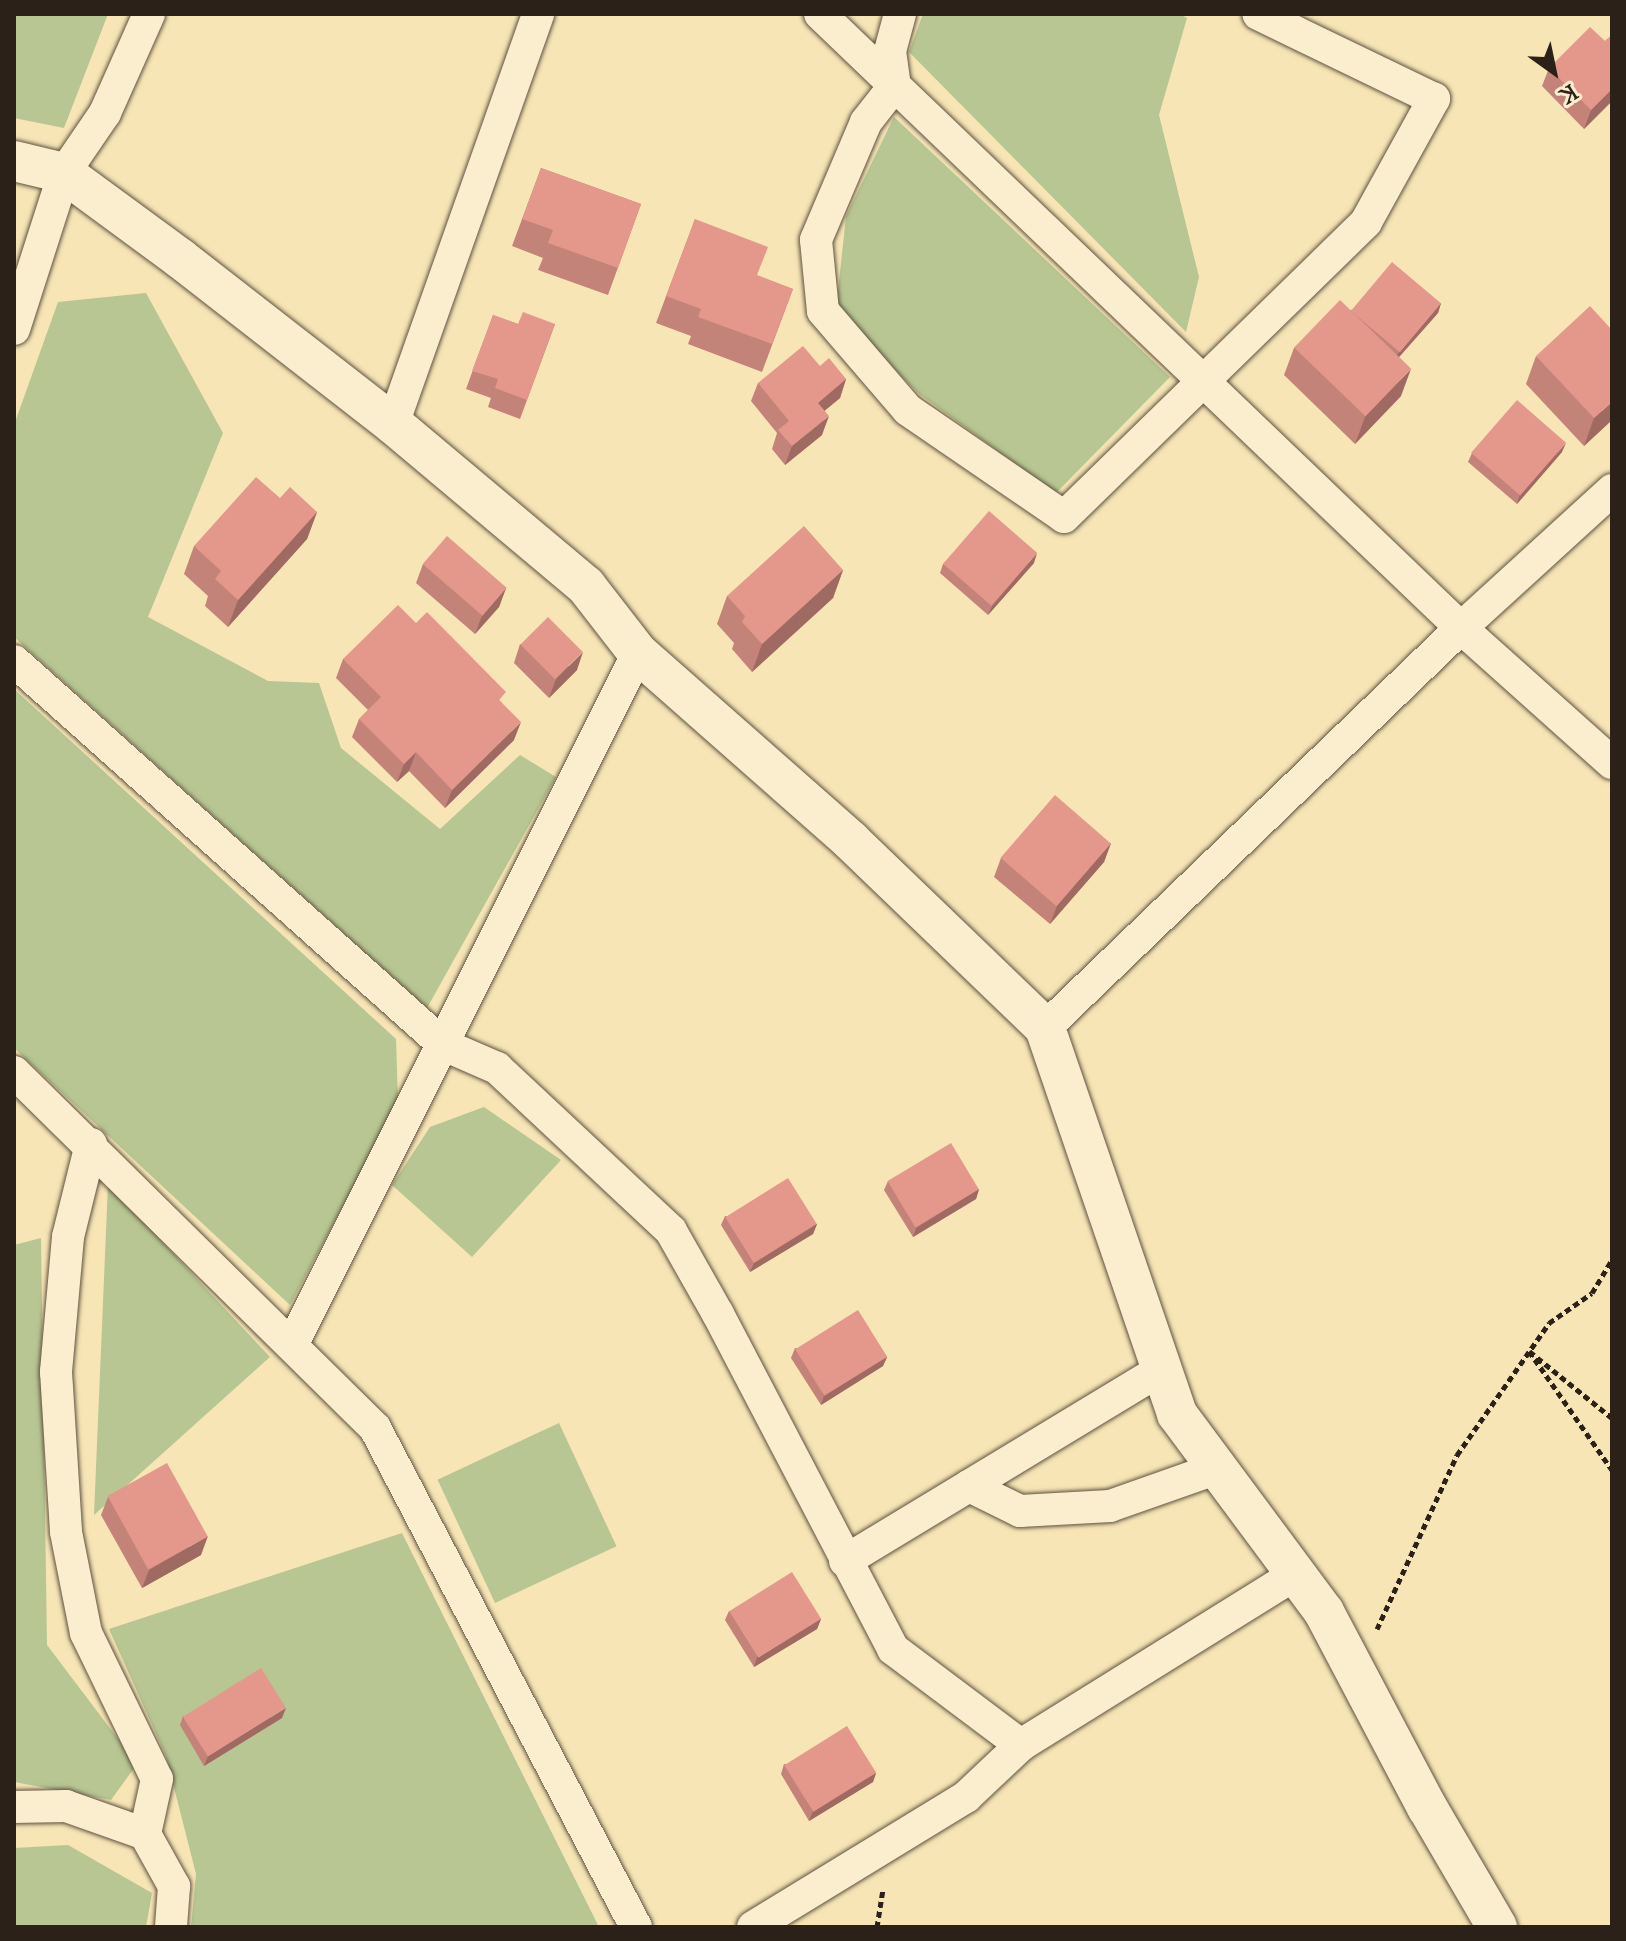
<!DOCTYPE html>
<html>
<head>
<meta charset="utf-8">
<style>
  body { margin:0 }
  #map { position:relative; width:1626px; height:1941px; overflow:hidden; background:#f7e5b5; font-family:"Sorts Mill Goudy",serif }
  div>[style] { position:absolute }
  .green>* { inset:0; background:#b7c692; transform-origin:0 0 }
  .path>* { height:5px; margin-top:-2.5px; transform-origin:0; background:repeating-linear-gradient(90deg,#2b2119 0 6px,transparent 0 10px) }
  .roads { filter:drop-shadow(0 0 2px #5e5240) drop-shadow(0 0 2px #5e5240) }
  .minor>* { height:32px; margin:-16px; padding:0 16px; transform-origin:16px; border-radius:16px; background:#faeecf }
  .tertiary>* { height:40px; margin:-20px; padding:0 20px; transform-origin:20px; border-radius:20px; background:#faeecf }
  .wall>* { inset:0; background:#c38378 }
  .shaded-wall>* { inset:0; background:#9f6a61 }
  .building>* { inset:0; background:#e3988b; transform-origin:0 0 }
  span { translate:-50% -50%; white-space:nowrap; text-align:center; line-height:1.15; -webkit-text-stroke:6px #faeecf; paint-order:stroke }
  .frame { position:absolute; inset:0; border:16px solid #2b2119; pointer-events:none }
  .north { position:absolute; left:1514px; top:32px; width:80px; height:80px; -webkit-text-stroke:6px #faeecf; paint-order:stroke; rotate:147deg; font-size:22px; font-weight:700; line-height:32px; text-align:center; color:#2b2119 }
  .north::after { content:''; display:block; margin:auto; width:28px; height:36px; background:#2b2119; clip-path:polygon(50% 0,100% 100%,50% 72%,0 100%) }
</style>
</head>
<body>
<div id="map">
  <div class="green">
    <i style="clip-path:polygon(14px 14px,108px 14px,64px 128px,14px 118px)"></i>
    <i style="clip-path:polygon(923px 14px,1180px 14px,1187px 18px,1159px 115px,1199px 277px,1186px 332px,909px 52px)"></i>
    <i style="clip-path:polygon(894px 117px,1170px 377px,1056px 493px,918px 393px,836px 310px,846px 216px)"></i>
    <i style="clip-path:polygon(146px 293px,223px 433px,148px 617px,268px 681px,319px 683px,341px 748px,440px 829px,520px 755px,556px 777px,427px 1008px,14px 637px,14px 425px,58px 302px)"></i>
    <i style="clip-path:polygon(14px 689px,396px 1039px,398px 1103px,290px 1305px,14px 1048px)"></i>
    <i style="clip-path:polygon(484px 1107px,561px 1160px,472px 1257px,392px 1185px,430px 1127px)"></i>
    <i style="clip-path:polygon(108px 1184px,270px 1357px,94px 1515px)"></i>
    <i style="clip-path:polygon(41px 1238px,47px 1645px,137px 1764px,111px 1800px,14px 1782px,14px 1245px)"></i>
    <i style="left:559px;top:1423px;width:136px;height:134px;rotate:65deg"></i>
    <i style="clip-path:polygon(402px 1533px,599px 1927px,191px 1927px,196px 1874px,166px 1756px,109px 1629px)"></i>
    <i style="clip-path:polygon(68px 1845px,152px 1893px,146px 1927px,14px 1927px,14px 1848px)"></i>
  </div>
  <div class="path">
    <i style="left:1612px;top:1418px;width:107px;rotate:-141.1deg"></i>
    <i style="left:1529px;top:1351px;width:145px;rotate:55.1deg"></i>
    <i style="left:1377px;top:1629px;width:192px;rotate:-65.3deg"></i>
    <i style="left:1457px;top:1455px;width:161px;rotate:-55.1deg"></i>
    <i style="left:1549px;top:1323px;width:52px;rotate:-34.9deg"></i>
    <i style="left:1592px;top:1293px;width:39px;rotate:-59deg"></i>
    <i style="left:877px;top:1927px;width:38px;rotate:-81deg"></i>
  </div>
  <div class="roads">
    <div class="minor">
      <i style="left:820px;top:14px;width:888px;rotate:43.77deg"></i>
      <i style="left:1461px;top:628px;width:203px;rotate:41.8deg"></i>
      <i style="left:900px;top:14px;width:38px;rotate:105deg"></i>
      <i style="left:890px;top:51px;width:34px;rotate:82deg"></i>
      <i style="left:895px;top:85px;width:47px;rotate:128.1deg"></i>
      <i style="left:866px;top:122px;width:128px;rotate:113deg"></i>
      <i style="left:816px;top:240px;width:71px;rotate:84.4deg"></i>
      <i style="left:823px;top:311px;width:130px;rotate:49.4deg"></i>
      <i style="left:908px;top:410px;width:189px;rotate:34.4deg"></i>
      <i style="left:1064px;top:517px;width:422px;rotate:-44.3deg"></i>
      <i style="left:1366px;top:222px;width:141px;rotate:-61.1deg"></i>
      <i style="left:1434px;top:99px;width:195px;rotate:-154.2deg"></i>
      <i style="left:14px;top:329px;width:164px;rotate:-72.2deg"></i>
      <i style="left:64px;top:173px;width:73px;rotate:-55.7deg"></i>
      <i style="left:105px;top:113px;width:108px;rotate:-66deg"></i>
      <i style="left:393px;top:424px;width:435px;rotate:-70.5deg"></i>
      <i style="left:14px;top:661px;width:577px;rotate:41.77deg"></i>
      <i style="left:444px;top:1045px;width:58px;rotate:23.5deg"></i>
      <i style="left:497px;top:1068px;width:238px;rotate:43.1deg"></i>
      <i style="left:671px;top:1231px;width:95px;rotate:60.5deg"></i>
      <i style="left:718px;top:1314px;width:378px;rotate:62.4deg"></i>
      <i style="left:893px;top:1649px;width:160px;rotate:36.9deg"></i>
      <i style="left:1045px;top:1028px;width:577px;rotate:-43.88deg"></i>
      <i style="left:1461px;top:628px;width:205px;rotate:-42.4deg"></i>
      <i style="left:14px;top:1072px;width:507px;rotate:44.6deg"></i>
      <i style="left:375px;top:1428px;width:563px;rotate:62.39deg"></i>
      <i style="left:91px;top:1144px;width:96px;rotate:103.9deg"></i>
      <i style="left:68px;top:1237px;width:136px;rotate:95.1deg"></i>
      <i style="left:56px;top:1372px;width:160px;rotate:86.4deg"></i>
      <i style="left:66px;top:1532px;width:103px;rotate:78.8deg"></i>
      <i style="left:86px;top:1633px;width:162px;rotate:64.1deg"></i>
      <i style="left:157px;top:1779px;width:56px;rotate:102.3deg"></i>
      <i style="left:293px;top:1343px;width:771px;rotate:-63.43deg"></i>
      <i style="left:969px;top:1486px;width:57px;rotate:26.1deg"></i>
      <i style="left:1020px;top:1511px;width:90px;rotate:-3.2deg"></i>
      <i style="left:1110px;top:1506px;width:114px;rotate:-19.4deg"></i>
      <i style="left:845px;top:1561px;width:369px;rotate:-31.2deg"></i>
      <i style="left:14px;top:1807px;width:52px;rotate:-1.1deg"></i>
      <i style="left:66px;top:1806px;width:84px;rotate:19.5deg"></i>
      <i style="left:145px;top:1834px;width:60px;rotate:60.9deg"></i>
      <i style="left:174px;top:1886px;width:41px;rotate:94.2deg"></i>
      <i style="left:753px;top:1927px;width:250px;rotate:-31.4deg"></i>
      <i style="left:966px;top:1797px;width:76px;rotate:-43.4deg"></i>
      <i style="left:1021px;top:1745px;width:325px;rotate:-31.9deg"></i>
    </div>
    <div class="tertiary">
      <i style="left:14px;top:161px;width:51px;rotate:13.5deg"></i>
      <i style="left:64px;top:173px;width:145px;rotate:36.3deg"></i>
      <i style="left:181px;top:259px;width:269px;rotate:37.9deg"></i>
      <i style="left:393px;top:424px;width:252px;rotate:40deg"></i>
      <i style="left:586px;top:586px;width:85px;rotate:52.2deg"></i>
      <i style="left:638px;top:653px;width:284px;rotate:41.4deg"></i>
      <i style="left:851px;top:841px;width:269px;rotate:43.9deg"></i>
      <i style="left:1045px;top:1028px;width:408px;rotate:71.1deg"></i>
      <i style="left:1177px;top:1414px;width:247px;rotate:53.4deg"></i>
      <i style="left:1324px;top:1612px;width:221px;rotate:62.2deg"></i>
      <i style="left:1427px;top:1807px;width:139px;rotate:59.7deg"></i>
    </div>
  </div>
  <div class="wall">
    <i style="clip-path:polygon(1612px 35px,1612px 101px,1584px 129px,1542px 86px,1549px 68px,1605px 41px)"></i>
    <i style="clip-path:polygon(541px 168px,641px 204px,608px 295px,538px 270px,543px 258px,512px 246px)"></i>
    <i style="clip-path:polygon(695px 219px,758px 276px,793px 289px,762px 372px,688px 344px,691px 336px,656px 323px)"></i>
    <i style="clip-path:polygon(1441px 303px,1438px 313px,1399px 357px,1401px 396px,1355px 444px,1284px 375px,1294px 348px,1350px 310px)"></i>
    <i style="clip-path:polygon(493px 315px,518px 324px,555px 324px,520px 419px,488px 407px,491px 398px,466px 389px)"></i>
    <i style="clip-path:polygon(1536px 356px,1612px 420px,1584px 446px,1526px 384px)"></i>
    <i style="clip-path:polygon(820px 366px,846px 379px,840px 398px,824px 411px,822px 435px,785px 465px,772px 449px,777px 433px,751px 401px,758px 383px)"></i>
    <i style="clip-path:polygon(1562px 452px,1517px 504px,1468px 462px,1472px 453px)"></i>
    <i style="clip-path:polygon(280px 498px,317px 512px,307px 539px,228px 627px,205px 606px,208px 596px,184px 574px,194px 546px)"></i>
    <i style="clip-path:polygon(1034px 563px,988px 615px,940px 573px,943px 564px)"></i>
    <i style="clip-path:polygon(423px 564px,506px 588px,499px 607px,475px 634px,416px 583px)"></i>
    <i style="clip-path:polygon(843px 570px,833px 598px,752px 672px,732px 649px,734px 643px,717px 624px,727px 596px)"></i>
    <i style="clip-path:polygon(416px 623px,502px 703px,514px 740px,445px 808px,409px 771px,397px 782px,352px 737px,359px 719px,368px 710px,336px 678px,343px 659px)"></i>
    <i style="clip-path:polygon(520px 644px,577px 670px,549px 698px,514px 663px)"></i>
    <i style="clip-path:polygon(1111px 843px,1104px 862px,1050px 924px,994px 877px,1001px 858px)"></i>
    <i style="clip-path:polygon(888px 1181px,979px 1189px,976px 1199px,913px 1237px,884px 1190px)"></i>
    <i style="clip-path:polygon(725px 1216px,817px 1224px,813px 1234px,750px 1272px,721px 1225px)"></i>
    <i style="clip-path:polygon(795px 1348px,887px 1357px,883px 1366px,821px 1405px,791px 1358px)"></i>
    <i style="clip-path:polygon(108px 1497px,201px 1555px,142px 1588px,101px 1515px)"></i>
    <i style="clip-path:polygon(729px 1611px,821px 1619px,817px 1629px,754px 1667px,725px 1620px)"></i>
    <i style="clip-path:polygon(183px 1716px,282px 1718px,204px 1766px,180px 1725px)"></i>
    <i style="clip-path:polygon(784px 1764px,876px 1773px,873px 1782px,809px 1821px,781px 1774px)"></i>
  </div>
  <div class="shaded-wall">
    <i style="clip-path:polygon(1612px 89px,1612px 101px,1584px 129px,1591px 110px)"></i>
    <i style="clip-path:polygon(1441px 303px,1438px 313px,1392px 365px,1396px 356px)"></i>
    <i style="clip-path:polygon(1411px 369px,1401px 396px,1355px 444px,1365px 417px)"></i>
    <i style="clip-path:polygon(846px 379px,840px 398px,811px 422px,818px 403px)"></i>
    <i style="clip-path:polygon(1612px 402px,1612px 420px,1584px 446px,1594px 418px)"></i>
    <i style="clip-path:polygon(829px 416px,822px 435px,785px 465px,792px 446px)"></i>
    <i style="clip-path:polygon(1566px 443px,1562px 452px,1517px 504px,1520px 494px)"></i>
    <i style="clip-path:polygon(317px 512px,307px 539px,228px 627px,238px 600px)"></i>
    <i style="clip-path:polygon(1037px 553px,1034px 563px,988px 615px,992px 606px)"></i>
    <i style="clip-path:polygon(843px 570px,833px 598px,752px 672px,762px 644px)"></i>
    <i style="clip-path:polygon(506px 588px,499px 607px,475px 634px,482px 616px)"></i>
    <i style="clip-path:polygon(583px 652px,577px 670px,549px 698px,556px 679px)"></i>
    <i style="clip-path:polygon(521px 722px,514px 740px,445px 808px,452px 790px)"></i>
    <i style="clip-path:polygon(416px 752px,409px 771px,397px 782px,404px 764px)"></i>
    <i style="clip-path:polygon(1111px 843px,1104px 862px,1050px 924px,1057px 906px)"></i>
    <i style="clip-path:polygon(979px 1189px,976px 1199px,913px 1237px,916px 1228px)"></i>
    <i style="clip-path:polygon(817px 1224px,813px 1234px,750px 1272px,754px 1263px)"></i>
    <i style="clip-path:polygon(887px 1357px,883px 1366px,821px 1405px,824px 1395px)"></i>
    <i style="clip-path:polygon(208px 1536px,201px 1555px,142px 1588px,149px 1570px)"></i>
    <i style="clip-path:polygon(821px 1619px,817px 1629px,754px 1667px,757px 1657px)"></i>
    <i style="clip-path:polygon(286px 1708px,282px 1718px,204px 1766px,208px 1756px)"></i>
    <i style="clip-path:polygon(876px 1773px,873px 1782px,809px 1821px,813px 1811px)"></i>
  </div>
  <div class="building">
    <i style="clip-path:polygon(1590px 27px,1605px 41px,1612px 35px,1612px 89px,1591px 110px,1549px 68px)"></i>
    <i style="clip-path:polygon(541px 168px,641px 204px,618px 268px,548px 243px,553px 230px,522px 219px)"></i>
    <i style="clip-path:polygon(695px 219px,768px 247px,757px 275px,793px 289px,772px 344px,698px 317px,701px 309px,666px 296px)"></i>
    <i style="left:1392px;top:262px;width:64px;height:64px;rotate:40deg"></i>
    <i style="left:1340px;top:300px;width:99px;height:66px;rotate:44deg"></i>
    <i style="clip-path:polygon(1590px 306px,1612px 330px,1612px 402px,1594px 418px,1536px 356px)"></i>
    <i style="clip-path:polygon(523px 312px,555px 324px,527px 400px,495px 388px,498px 379px,472px 371px,493px 315px,518px 324px)"></i>
    <i style="clip-path:polygon(803px 346px,820px 366px,829px 358px,846px 379px,818px 403px,829px 416px,792px 446px,778px 430px,789px 421px,758px 383px)"></i>
    <i style="left:1517px;top:400px;width:65px;height:70px;rotate:41deg"></i>
    <i style="clip-path:polygon(256px 477px,280px 498px,290px 487px,317px 512px,238px 600px,215px 579px,221px 571px,194px 546px)"></i>
    <i style="left:989px;top:511px;width:64px;height:70px;rotate:41deg"></i>
    <i style="clip-path:polygon(804px 526px,843px 570px,762px 644px,742px 622px,745px 616px,727px 596px)"></i>
    <i style="left:447px;top:536px;width:79px;height:37px;rotate:41deg"></i>
    <i style="clip-path:polygon(398px 605px,416px 623px,427px 612px,506px 692px,499px 700px,521px 722px,452px 790px,416px 752px,404px 764px,359px 719px,381px 697px,343px 659px)"></i>
    <i style="left:548px;top:617px;width:49px;height:39px;rotate:45deg"></i>
    <i style="left:1055px;top:795px;width:74px;height:83px;rotate:41deg"></i>
    <i style="left:951px;top:1143px;width:54px;height:74px;rotate:59deg"></i>
    <i style="left:788px;top:1178px;width:54px;height:74px;rotate:58deg"></i>
    <i style="left:858px;top:1310px;width:55px;height:74px;rotate:58deg"></i>
    <i style="left:167px;top:1463px;width:84px;height:68px;rotate:61deg"></i>
    <i style="left:792px;top:1572px;width:55px;height:74px;rotate:58deg"></i>
    <i style="left:261px;top:1668px;width:47px;height:92px;rotate:58deg"></i>
    <i style="left:847px;top:1726px;width:55px;height:74px;rotate:58deg"></i>
  </div>
  <div class="frame"></div>
  <div class="north">K</div>
</div>
</body>
</html>
